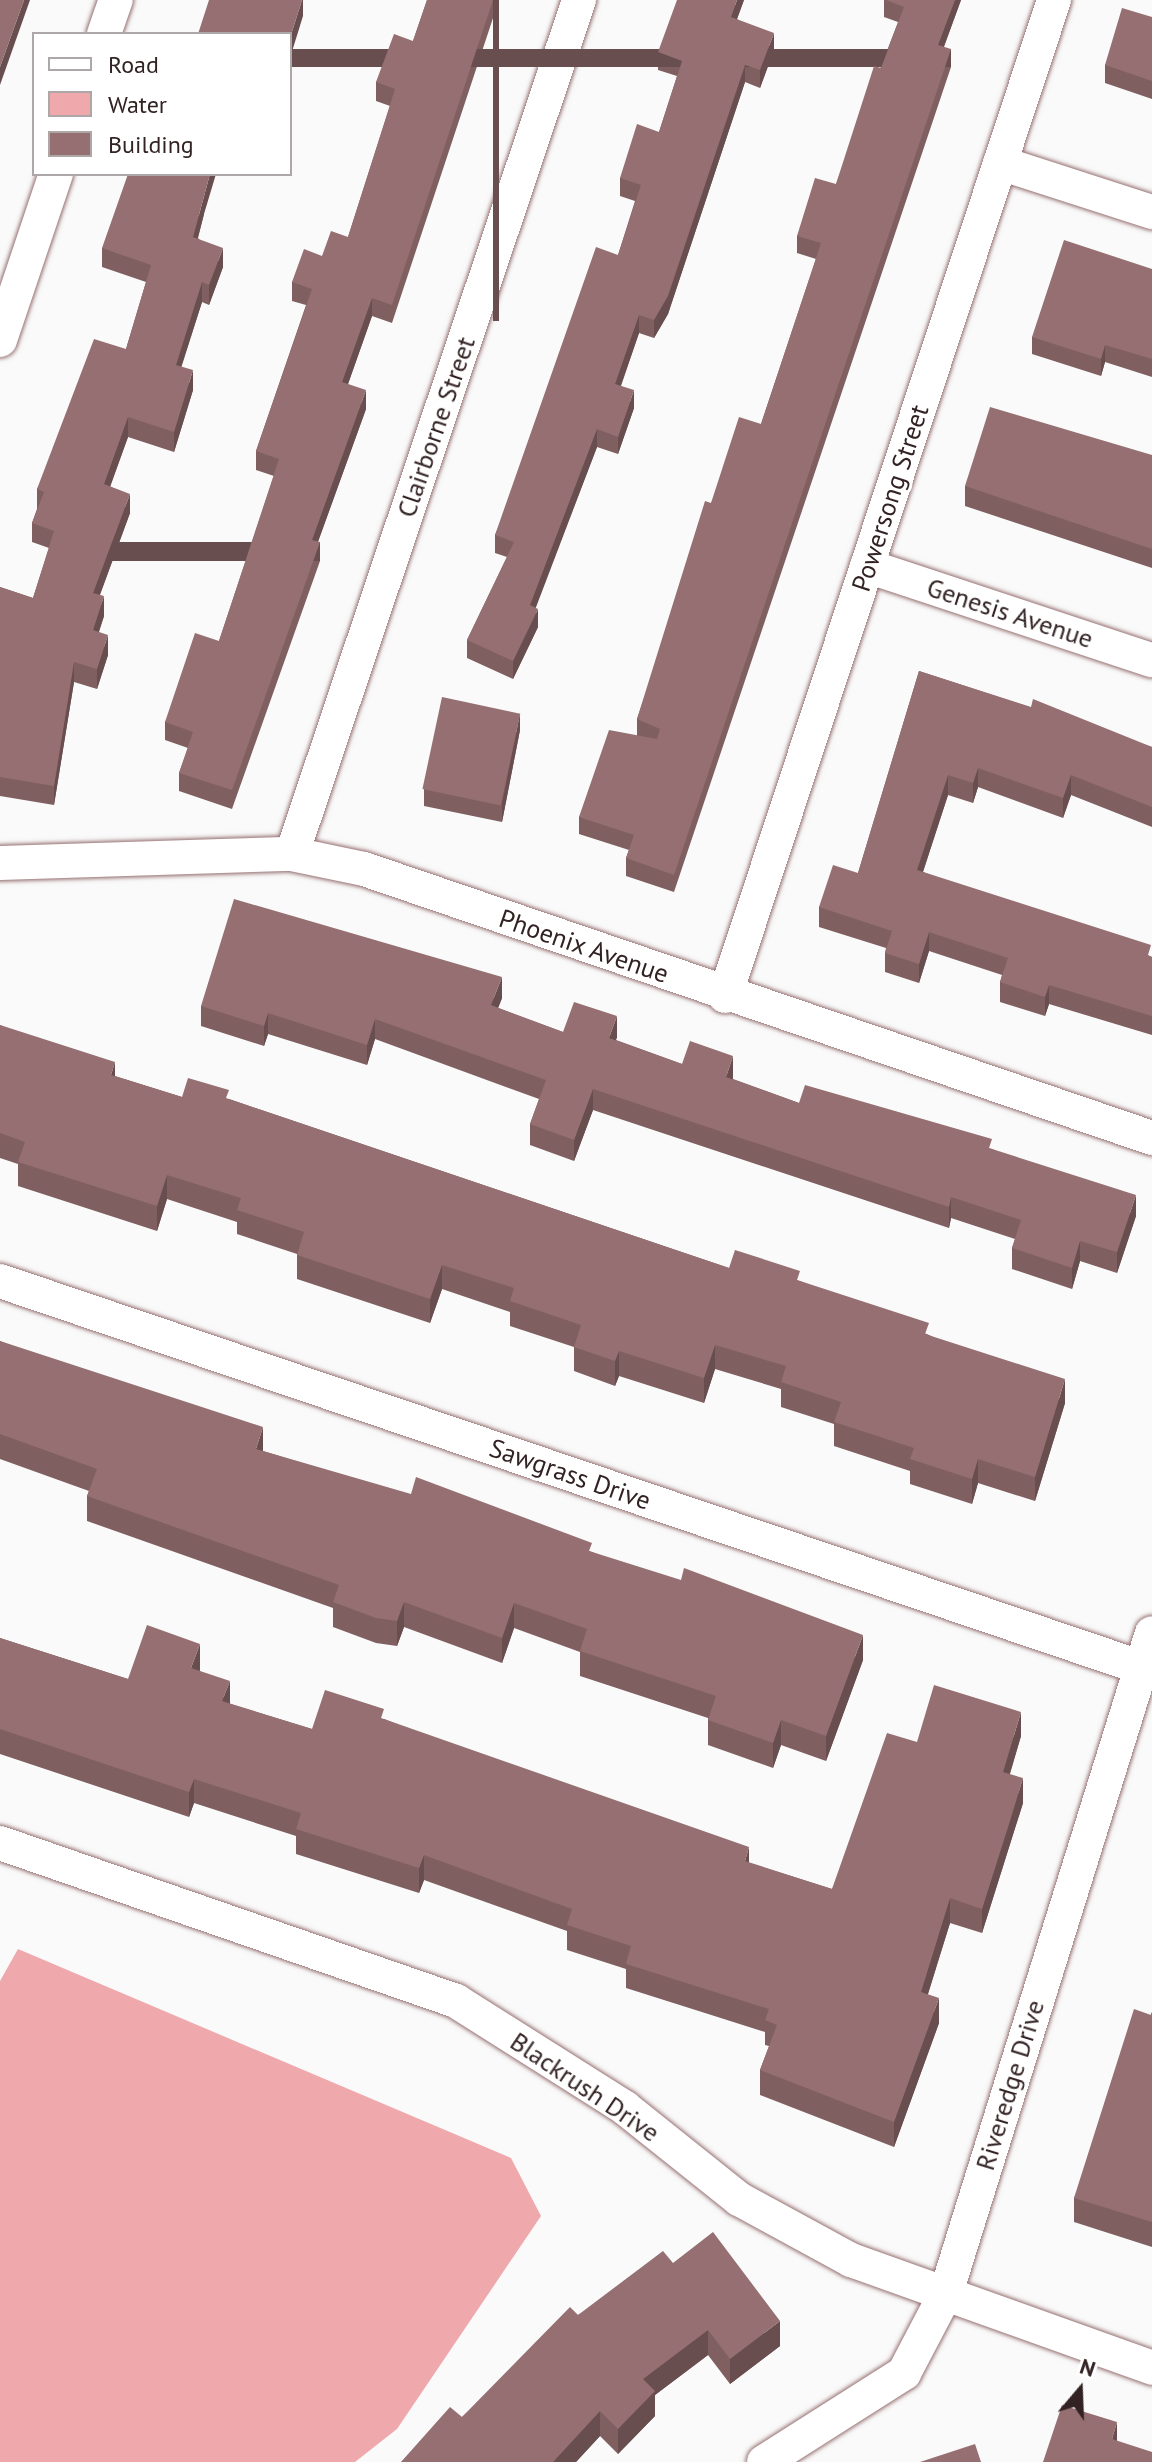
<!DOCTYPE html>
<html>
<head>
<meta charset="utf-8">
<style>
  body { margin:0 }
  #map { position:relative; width:1152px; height:2462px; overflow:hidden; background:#fafafa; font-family:"PT Sans",sans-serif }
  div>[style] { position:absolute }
  .water>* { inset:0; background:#efa9ad }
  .roads { filter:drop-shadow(0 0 2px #967072) drop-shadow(0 0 2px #967072) }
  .minor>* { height:34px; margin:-17px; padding:0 17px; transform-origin:17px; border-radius:17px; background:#fff }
  .wall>* { inset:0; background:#805f61 }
  .shaded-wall>* { inset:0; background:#684e4f; transform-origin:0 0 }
  .building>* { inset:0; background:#956f71; transform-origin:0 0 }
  span { translate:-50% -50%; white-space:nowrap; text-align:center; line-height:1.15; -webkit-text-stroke:6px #fff; paint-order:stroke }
  .street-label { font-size:26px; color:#322223 }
  .legend { position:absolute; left:32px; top:32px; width:260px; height:144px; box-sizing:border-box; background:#fff; border:2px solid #ada7a7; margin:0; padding:10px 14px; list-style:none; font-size:24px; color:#322223 }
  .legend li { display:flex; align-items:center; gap:16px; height:40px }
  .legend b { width:40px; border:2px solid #ada7a7 }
  .north { position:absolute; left:1040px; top:2350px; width:80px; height:80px; -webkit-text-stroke:6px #fff; paint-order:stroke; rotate:19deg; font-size:22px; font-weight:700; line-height:32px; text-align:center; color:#322223 }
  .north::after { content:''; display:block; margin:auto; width:28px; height:36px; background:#322223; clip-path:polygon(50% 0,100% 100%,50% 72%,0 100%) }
</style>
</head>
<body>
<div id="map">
  <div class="water">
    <i style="clip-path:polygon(18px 1949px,511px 2158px,541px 2216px,397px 2429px,355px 2462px,0 2462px,0 1981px)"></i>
  </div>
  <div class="roads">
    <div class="minor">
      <i style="left:104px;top:34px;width:36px;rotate:-71deg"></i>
      <i style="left:1000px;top:163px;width:160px;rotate:17.9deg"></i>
      <i style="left:0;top:340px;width:175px;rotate:-71.4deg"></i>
      <i style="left:867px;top:566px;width:300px;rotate:18.3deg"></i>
      <i style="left:292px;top:854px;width:901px;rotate:-71.42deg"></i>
      <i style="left:0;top:863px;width:292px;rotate:-1.8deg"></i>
      <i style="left:292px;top:854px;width:74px;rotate:11.8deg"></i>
      <i style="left:364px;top:869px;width:833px;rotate:18.85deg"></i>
      <i style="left:725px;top:996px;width:1049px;rotate:-71.72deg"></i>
      <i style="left:0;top:1281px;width:1204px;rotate:18.71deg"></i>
      <i style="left:0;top:1843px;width:483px;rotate:19.1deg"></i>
      <i style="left:456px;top:2001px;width:200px;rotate:32.3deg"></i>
      <i style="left:625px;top:2108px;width:146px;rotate:38.6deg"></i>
      <i style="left:739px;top:2199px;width:128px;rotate:28.6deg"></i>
      <i style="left:851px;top:2260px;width:320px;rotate:19.7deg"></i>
      <i style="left:764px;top:2462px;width:166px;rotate:-32.4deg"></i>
      <i style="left:904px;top:2373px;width:90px;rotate:-62.3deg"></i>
      <i style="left:946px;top:2293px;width:691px;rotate:-72.67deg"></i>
    </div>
  </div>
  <div class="wall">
    <i style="clip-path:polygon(427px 0,499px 0,392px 323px,372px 316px,348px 384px,366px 409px,318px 542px,320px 561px,232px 809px,179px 791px,179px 773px,188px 748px,165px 740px,165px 722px,219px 641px,274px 476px,256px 470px,256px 451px,306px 305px,292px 301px,292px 282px,322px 256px,348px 237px,390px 106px,376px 101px,376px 82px,413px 41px)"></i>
    <i style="clip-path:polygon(744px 0,737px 19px,774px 50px,760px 88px,745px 82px,668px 314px,654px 338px,639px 333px,621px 386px,634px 408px,618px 454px,597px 447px,535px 608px,538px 627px,513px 679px,467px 658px,467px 640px,507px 557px,495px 553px,495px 535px,618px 255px,635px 201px,620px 196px,620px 178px,659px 132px,677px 76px,658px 70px,658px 52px)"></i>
    <i style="clip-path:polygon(884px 0,961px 0,944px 47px,951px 67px,674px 892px,626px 876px,626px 858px,629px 850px,579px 834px,579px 817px,637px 736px,637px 719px,711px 503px,761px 424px,816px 259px,797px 253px,797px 236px,836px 184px,898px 22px,884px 17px)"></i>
    <i style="clip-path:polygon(1152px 17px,1152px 99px,1105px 83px,1105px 65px)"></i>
    <i style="clip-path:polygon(204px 214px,198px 238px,223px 267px,209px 305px,202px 302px,181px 367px,193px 390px,174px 452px,128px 437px,110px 486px,130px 513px,100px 595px,104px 616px,99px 632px,108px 655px,97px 689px,74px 682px,54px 805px,0 796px,0 587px,33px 598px,49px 548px,32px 542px,32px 523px,37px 509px,37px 489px,126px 349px,146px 282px,102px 267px,102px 248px)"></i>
    <i style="clip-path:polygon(1152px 269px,1152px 377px,1105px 362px,1101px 376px,1032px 354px,1032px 337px)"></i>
    <i style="clip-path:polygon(1152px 455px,1152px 568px,965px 506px,965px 486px)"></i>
    <i style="clip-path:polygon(919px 671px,1152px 747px,1152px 827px,1071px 795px,1063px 818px,978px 787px,973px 803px,948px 795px,923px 872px,1152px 957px,1152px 1035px,1049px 1004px,1045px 1016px,1000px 1002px,1000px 982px,1002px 975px,929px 951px,919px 983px,885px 972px,885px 953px,886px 948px,819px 927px,819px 907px,858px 873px)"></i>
    <i style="clip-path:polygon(520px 730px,502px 822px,424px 806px,424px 789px)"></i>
    <i style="clip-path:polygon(502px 998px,498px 1008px,563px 1032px,617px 1037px,616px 1040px,682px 1064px,733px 1077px,733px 1079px,799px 1103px,992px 1149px,1136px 1216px,1117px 1273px,1080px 1261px,1072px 1289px,1012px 1269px,1012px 1248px,1015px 1239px,951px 1218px,949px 1228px,593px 1110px,574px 1161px,530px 1145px,530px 1124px,539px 1099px,375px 1039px,367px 1065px,268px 1034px,264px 1046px,201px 1026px,201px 1006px)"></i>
    <i style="clip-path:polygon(0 1025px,115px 1076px,182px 1097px,229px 1099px,729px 1268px,800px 1281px,929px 1335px,1065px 1403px,1035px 1501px,978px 1483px,972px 1504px,910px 1484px,910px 1471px,834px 1446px,834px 1424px,781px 1407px,781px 1389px,715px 1369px,704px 1403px,619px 1376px,615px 1386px,574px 1371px,574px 1347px,510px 1326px,510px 1312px,442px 1289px,430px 1323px,297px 1279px,297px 1254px,237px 1234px,237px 1222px,167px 1199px,157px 1231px,18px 1186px,18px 1164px,0 1158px)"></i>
    <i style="clip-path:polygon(0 1341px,263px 1451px,592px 1552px,863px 1660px,826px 1761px,781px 1745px,773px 1768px,708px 1745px,708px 1718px,580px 1676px,580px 1652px,514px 1628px,502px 1663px,404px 1627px,397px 1646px,376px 1643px,333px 1627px,333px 1608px,87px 1521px,87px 1496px,89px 1491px,0 1459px)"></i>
    <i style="clip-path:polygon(0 1638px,128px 1679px,200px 1669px,200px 1671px,230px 1704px,312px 1729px,384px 1719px,749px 1863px,832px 1889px,917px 1742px,1021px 1736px,1010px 1774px,1023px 1803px,982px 1933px,950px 1923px,928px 1994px,939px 2023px,894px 2147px,760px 2095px,760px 2070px,769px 2046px,765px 2045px,765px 2032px,626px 1988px,626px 1969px,567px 1950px,567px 1931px,424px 1880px,419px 1893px,296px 1854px,296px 1836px,194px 1803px,189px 1817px,0 1754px)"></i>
    <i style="clip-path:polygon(1152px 2012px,1152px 2247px,1074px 2222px,1074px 2198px)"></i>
    <i style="clip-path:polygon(673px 2263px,780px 2346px,730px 2384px,708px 2355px,655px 2395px,655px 2416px,618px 2454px,600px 2436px,576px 2462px,401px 2462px,462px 2417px,578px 2315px)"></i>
  </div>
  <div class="shaded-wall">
    <i style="clip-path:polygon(24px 0,30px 0,0 85px,0 67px)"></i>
    <i style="clip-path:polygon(302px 0,303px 0,303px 16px,290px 58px,290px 38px)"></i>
    <i style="left:493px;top:0;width:6px;height:321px"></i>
    <i style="clip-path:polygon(737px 0,744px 0,731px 35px,731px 17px)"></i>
    <i style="clip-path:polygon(955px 0,961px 0,938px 62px,938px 45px)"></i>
    <i style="clip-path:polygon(774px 33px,774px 50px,760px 88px,760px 70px)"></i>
    <i style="left:951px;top:49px;width:18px;height:871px;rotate:90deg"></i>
    <i style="clip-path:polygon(745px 65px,745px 82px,668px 314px,654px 338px,654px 320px)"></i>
    <i style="clip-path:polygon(210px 174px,216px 174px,204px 214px,193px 256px,193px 237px)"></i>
    <i style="clip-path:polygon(223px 248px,223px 267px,209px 305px,209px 285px)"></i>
    <i style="clip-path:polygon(202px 282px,202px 302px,176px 384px,176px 365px)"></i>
    <i style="clip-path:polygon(372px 298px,372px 316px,342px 401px,342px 382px)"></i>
    <i style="clip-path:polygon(639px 315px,639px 333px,615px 402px,615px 384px)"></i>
    <i style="clip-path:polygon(1105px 345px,1105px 362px,1101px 376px,1101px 359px)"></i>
    <i style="clip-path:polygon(193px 370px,193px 390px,174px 452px,174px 432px)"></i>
    <i style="clip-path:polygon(366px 390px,366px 409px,312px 558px,312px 540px)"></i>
    <i style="clip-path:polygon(634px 390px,634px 408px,618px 454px,618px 437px)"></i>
    <i style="clip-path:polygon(128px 417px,128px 437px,104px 504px,104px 484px)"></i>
    <i style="clip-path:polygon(597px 429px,597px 447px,530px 623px,530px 605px)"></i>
    <i style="clip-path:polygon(130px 494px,130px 513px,93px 613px,93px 593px)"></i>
    <i style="left:320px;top:542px;width:19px;height:263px;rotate:90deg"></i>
    <i style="clip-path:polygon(104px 596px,104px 616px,93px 649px,93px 630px)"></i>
    <i style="clip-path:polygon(538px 609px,538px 627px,513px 679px,513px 661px)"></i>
    <i style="clip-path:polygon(108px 635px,108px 655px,97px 689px,97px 669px)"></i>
    <i style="clip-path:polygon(74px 662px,74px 682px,54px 805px,54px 786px)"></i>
    <i style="clip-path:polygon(520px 713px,520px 730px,502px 822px,502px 804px)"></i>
    <i style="clip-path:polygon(978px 768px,978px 787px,973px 803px,973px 783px)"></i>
    <i style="clip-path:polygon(948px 775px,948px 795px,917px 890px,917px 870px)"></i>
    <i style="clip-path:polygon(1071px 775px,1071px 795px,1063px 818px,1063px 798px)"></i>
    <i style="clip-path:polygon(929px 932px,929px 951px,919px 983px,919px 964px)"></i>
    <i style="clip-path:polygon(502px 977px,502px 998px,491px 1026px,491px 1005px)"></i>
    <i style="clip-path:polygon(1049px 985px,1049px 1004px,1045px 1016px,1045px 997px)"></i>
    <i style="clip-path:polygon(268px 1013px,268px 1034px,264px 1046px,264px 1026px)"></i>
    <i style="clip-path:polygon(617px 1016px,617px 1037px,609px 1059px,609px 1038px)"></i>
    <i style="clip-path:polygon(375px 1019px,375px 1039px,367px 1065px,367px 1045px)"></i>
    <i style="clip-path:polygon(733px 1056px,733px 1077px,726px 1097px,726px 1077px)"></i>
    <i style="clip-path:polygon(115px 1062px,115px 1086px,111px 1075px)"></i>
    <i style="clip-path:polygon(593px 1089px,593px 1110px,574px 1161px,574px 1140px)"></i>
    <i style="clip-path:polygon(167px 1175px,167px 1199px,157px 1231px,157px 1206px)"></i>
    <i style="clip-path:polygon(1136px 1195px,1136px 1216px,1117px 1273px,1117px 1252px)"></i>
    <i style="clip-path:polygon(951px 1197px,951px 1218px,949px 1228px,949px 1207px)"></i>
    <i style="clip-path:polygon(1080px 1241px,1080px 1261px,1072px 1289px,1072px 1268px)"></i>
    <i style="clip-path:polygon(442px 1265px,442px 1289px,430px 1323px,430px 1299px)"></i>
    <i style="clip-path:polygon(715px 1345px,715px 1369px,704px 1403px,704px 1378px)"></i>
    <i style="clip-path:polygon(619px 1351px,619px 1376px,615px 1386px,615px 1361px)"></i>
    <i style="clip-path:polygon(1065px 1379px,1065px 1403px,1035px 1501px,1035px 1477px)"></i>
    <i style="clip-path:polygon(263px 1427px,263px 1452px,256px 1449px)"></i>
    <i style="clip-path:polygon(978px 1459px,978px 1483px,972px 1504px,972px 1479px)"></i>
    <i style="clip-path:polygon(404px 1602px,404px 1627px,397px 1646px,397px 1621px)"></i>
    <i style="clip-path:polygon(514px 1603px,514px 1628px,502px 1663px,502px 1638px)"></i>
    <i style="clip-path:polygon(863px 1635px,863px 1660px,826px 1761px,826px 1736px)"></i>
    <i style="clip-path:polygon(200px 1644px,200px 1669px,191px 1692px,191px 1668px)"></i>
    <i style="clip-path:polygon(230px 1681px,230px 1706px,222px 1701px)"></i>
    <i style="clip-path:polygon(1021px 1712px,1021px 1736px,1003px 1796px,1003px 1772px)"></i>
    <i style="clip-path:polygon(781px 1720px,781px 1745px,773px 1768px,773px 1743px)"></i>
    <i style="clip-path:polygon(1023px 1778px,1023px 1803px,982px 1933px,982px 1909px)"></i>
    <i style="clip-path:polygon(194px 1779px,194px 1803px,189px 1817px,189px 1792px)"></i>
    <i style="clip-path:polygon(749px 1847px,749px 1872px,745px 1861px)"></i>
    <i style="clip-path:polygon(424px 1855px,424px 1880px,419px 1893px,419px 1868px)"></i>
    <i style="clip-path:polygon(950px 1898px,950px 1923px,921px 2016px,921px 1992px)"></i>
    <i style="clip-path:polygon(939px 1998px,939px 2023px,894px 2147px,894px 2122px)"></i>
    <i style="clip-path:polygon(780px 2321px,780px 2346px,730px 2384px,730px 2359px)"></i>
    <i style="clip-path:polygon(708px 2330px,708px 2355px,655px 2395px,655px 2416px,618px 2454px,618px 2429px,643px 2379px)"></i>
    <i style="clip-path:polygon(600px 2411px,600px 2436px,576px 2462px,553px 2462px)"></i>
    <i style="clip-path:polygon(1117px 2422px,1117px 2447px,1112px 2439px)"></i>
  </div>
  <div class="building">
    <i style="clip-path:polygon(0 0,24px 0,0 67px)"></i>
    <i style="clip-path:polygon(209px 0,302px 0,290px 38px,290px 34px,198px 34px)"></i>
    <i style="clip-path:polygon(427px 0,493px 0,392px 305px,372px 298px,342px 382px,366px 390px,312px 540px,320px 542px,232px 790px,179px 773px,193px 732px,165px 722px,195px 633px,219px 641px,279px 459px,256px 451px,312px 289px,292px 282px,304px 249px,322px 256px,331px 231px,348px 237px,395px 89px,376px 82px,394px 34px,413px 41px)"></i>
    <i style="clip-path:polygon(677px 0,737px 0,731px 17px,774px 33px,760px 70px,745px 65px,668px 296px,654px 320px,639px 315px,615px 384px,634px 390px,618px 437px,597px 429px,530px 605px,538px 609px,513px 661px,467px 640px,514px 542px,495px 535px,596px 247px,618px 255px,641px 185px,620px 178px,637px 124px,659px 132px,682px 61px,658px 52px)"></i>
    <i style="clip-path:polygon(886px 0,955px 0,938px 45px,951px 49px,674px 875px,626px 858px,634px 835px,579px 817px,609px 730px,657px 739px,660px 729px,637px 719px,705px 501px,711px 503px,739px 417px,761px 424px,821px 243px,797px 236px,815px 178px,836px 184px,874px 66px,881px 68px,904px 7px)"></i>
    <i style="clip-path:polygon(1122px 8px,1152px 17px,1152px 81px,1105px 65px)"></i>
    <i style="clip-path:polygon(128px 174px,210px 174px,193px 237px,223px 248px,209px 285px,202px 282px,176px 365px,193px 370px,174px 432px,128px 417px,104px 484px,130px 494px,93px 593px,104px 596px,93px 630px,108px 635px,97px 669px,74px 662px,54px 786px,0 777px,0 587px,33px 598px,54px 531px,32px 523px,44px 492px,37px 489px,94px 339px,126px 349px,151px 265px,102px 248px)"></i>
    <i style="clip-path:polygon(1064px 240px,1152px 269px,1152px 359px,1105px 345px,1101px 359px,1032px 337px)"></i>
    <i style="clip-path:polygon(990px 407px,1152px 455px,1152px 549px,965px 486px)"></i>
    <i style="clip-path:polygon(919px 671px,1031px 707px,1033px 699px,1152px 747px,1152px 807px,1071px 775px,1063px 798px,978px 768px,973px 783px,948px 775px,917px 870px,1151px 945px,1148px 955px,1152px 957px,1152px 1016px,1049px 985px,1045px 997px,1000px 982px,1008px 958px,929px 932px,919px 964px,885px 953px,892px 931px,819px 907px,833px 865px,858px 873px)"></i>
    <i style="left:442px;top:697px;width:80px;height:94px;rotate:12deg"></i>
    <i style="clip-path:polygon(234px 899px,502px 977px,491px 1005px,563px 1032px,574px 1002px,617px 1016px,609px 1038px,682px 1064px,690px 1041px,733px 1056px,726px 1077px,799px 1103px,805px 1085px,992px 1139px,989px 1148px,1136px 1195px,1117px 1252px,1080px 1241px,1072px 1268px,1012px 1248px,1021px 1220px,951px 1197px,949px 1207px,593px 1089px,574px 1140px,530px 1124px,546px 1080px,375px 1019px,367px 1045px,268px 1013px,264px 1026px,201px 1006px)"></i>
    <i style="clip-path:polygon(0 1025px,115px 1062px,111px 1075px,182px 1097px,188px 1078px,229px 1090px,226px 1098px,729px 1268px,735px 1250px,800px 1271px,797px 1280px,929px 1323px,925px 1334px,1065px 1379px,1035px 1477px,978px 1459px,972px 1479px,910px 1459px,914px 1448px,834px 1422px,841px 1402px,781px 1382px,786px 1366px,715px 1345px,704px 1378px,619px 1351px,615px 1361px,574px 1347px,581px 1325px,510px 1301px,514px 1288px,442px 1265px,430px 1299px,297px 1255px,304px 1232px,237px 1210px,241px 1198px,167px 1175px,157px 1206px,18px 1162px,25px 1142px,0 1133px)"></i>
    <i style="clip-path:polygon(0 1341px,263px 1427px,256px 1449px,411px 1494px,416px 1477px,592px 1543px,589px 1551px,681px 1580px,684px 1568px,863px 1635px,826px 1736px,781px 1720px,773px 1743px,708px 1720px,716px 1696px,580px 1651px,587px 1629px,514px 1603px,502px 1638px,404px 1602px,397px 1621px,376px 1618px,333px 1602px,339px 1585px,87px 1496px,97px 1469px,0 1434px)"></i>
    <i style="clip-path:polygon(147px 1625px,200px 1644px,191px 1668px,230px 1681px,222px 1701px,312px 1729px,325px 1690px,384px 1709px,381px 1718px,749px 1847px,745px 1861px,832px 1889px,887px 1733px,917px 1742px,934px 1685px,1021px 1712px,1003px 1772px,1023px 1778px,1010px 1821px,982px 1909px,950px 1898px,921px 1992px,939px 1998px,894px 2122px,760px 2070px,777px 2025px,765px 2020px,769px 2009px,626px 1964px,631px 1946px,567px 1925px,572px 1909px,424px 1855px,419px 1868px,296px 1829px,301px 1813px,194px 1779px,189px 1792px,0 1729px,0 1638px,128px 1679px)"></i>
    <i style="clip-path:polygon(1134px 2009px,1151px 2015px,1152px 2012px,1152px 2222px,1074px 2198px)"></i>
    <i style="clip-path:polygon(713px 2232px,780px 2321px,730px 2359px,708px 2330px,643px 2379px,655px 2391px,618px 2429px,600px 2411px,553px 2462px,401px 2462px,450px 2407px,462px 2417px,570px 2307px,578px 2315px,663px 2251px,673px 2263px)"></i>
    <i style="clip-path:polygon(1062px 2405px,1117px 2422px,1112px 2439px,1152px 2452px,1152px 2462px,1043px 2462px)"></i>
    <i style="clip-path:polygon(975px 2444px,981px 2462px,920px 2462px)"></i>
  </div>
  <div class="street-label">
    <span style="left:436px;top:427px;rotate:-71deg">Clairborne Street</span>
    <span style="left:890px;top:498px;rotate:-72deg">Powersong Street</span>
    <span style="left:1010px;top:613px;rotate:18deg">Genesis Avenue</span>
    <span style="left:584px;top:946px;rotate:19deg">Phoenix Avenue</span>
    <span style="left:570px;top:1474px;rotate:19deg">Sawgrass Drive</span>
    <span style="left:1010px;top:2085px;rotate:-73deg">Riveredge Drive</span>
    <span style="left:585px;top:2087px;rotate:34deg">Blackrush Drive</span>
  </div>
  <ul class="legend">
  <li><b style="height:10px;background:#fff"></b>Road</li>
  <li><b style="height:22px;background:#efa9ad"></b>Water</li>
  <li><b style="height:22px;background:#956f71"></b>Building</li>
  </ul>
  <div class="north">N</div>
</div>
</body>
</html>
